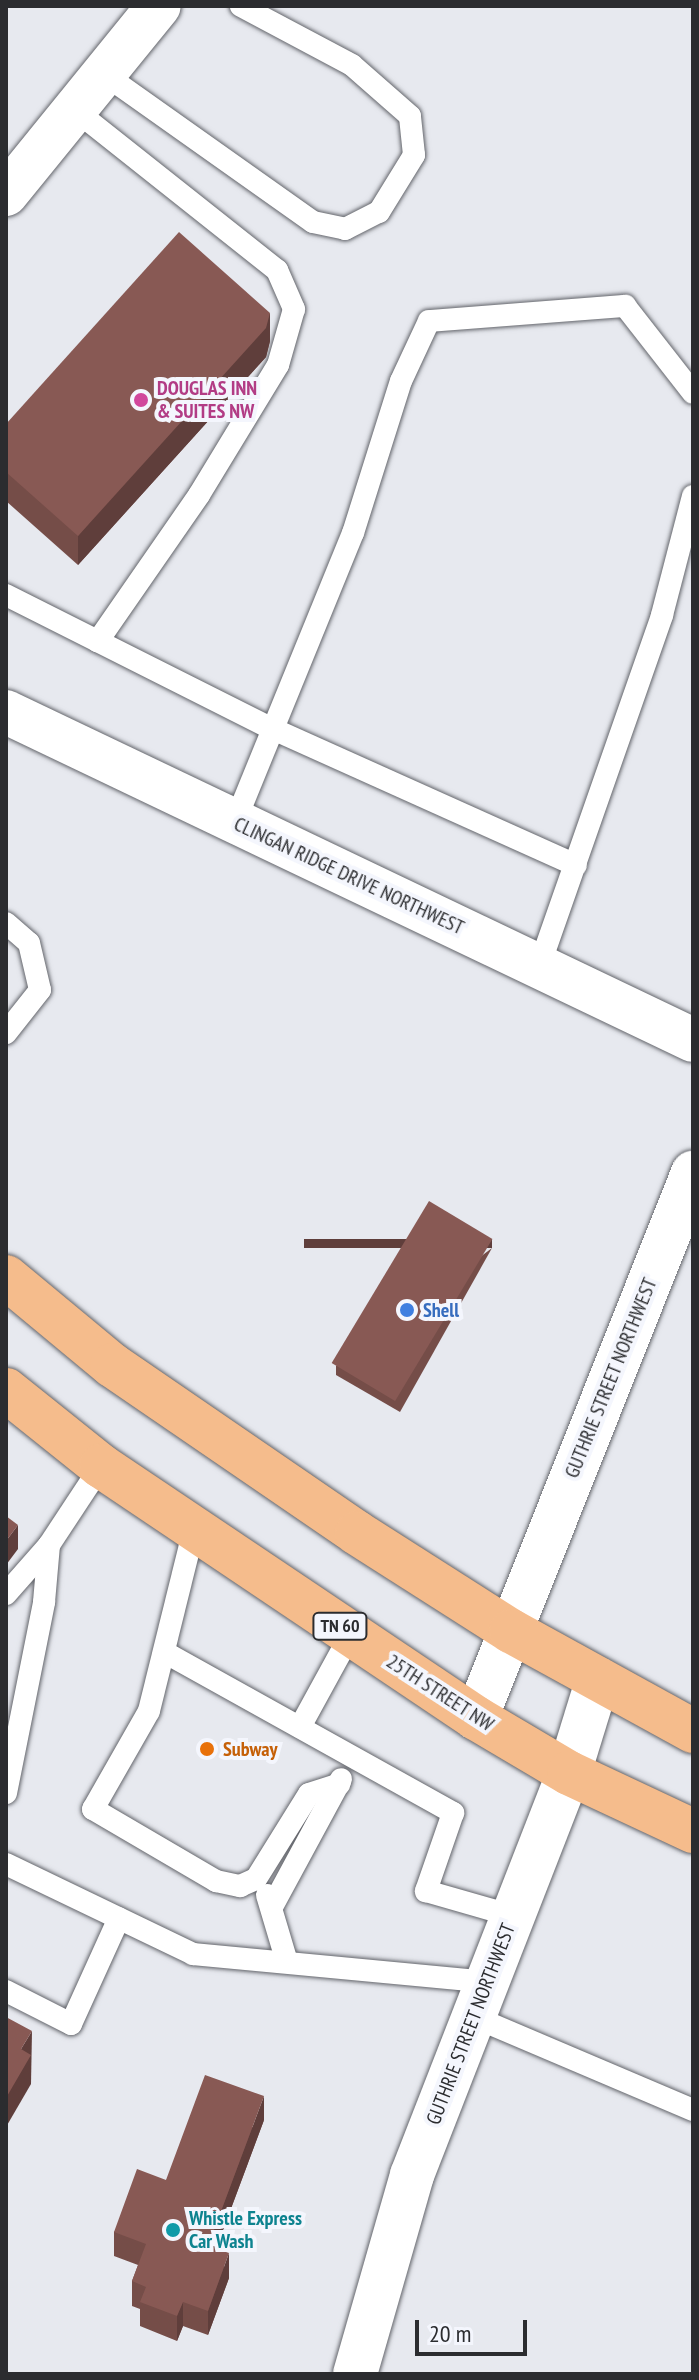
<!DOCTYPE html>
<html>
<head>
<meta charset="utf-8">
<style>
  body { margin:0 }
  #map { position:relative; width:699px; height:2380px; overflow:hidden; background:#e7e9ef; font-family:"PT Sans Narrow",sans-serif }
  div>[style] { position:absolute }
  .roads { filter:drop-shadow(0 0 2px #63656b) drop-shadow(0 0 2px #63656b) }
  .lane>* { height:22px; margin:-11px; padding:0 11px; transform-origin:11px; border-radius:11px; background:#fff }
  .street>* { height:44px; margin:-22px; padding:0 22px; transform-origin:22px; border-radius:22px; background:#fff }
  .highway>* { height:44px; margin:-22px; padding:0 22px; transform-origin:22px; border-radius:22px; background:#f5bc8c }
  .wall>* { inset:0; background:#754d48 }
  .shaded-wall>* { inset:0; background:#5f3e3b; transform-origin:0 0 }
  .building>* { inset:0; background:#885954; transform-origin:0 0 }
  .dots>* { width:22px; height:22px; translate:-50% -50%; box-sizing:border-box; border:4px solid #f4f6fd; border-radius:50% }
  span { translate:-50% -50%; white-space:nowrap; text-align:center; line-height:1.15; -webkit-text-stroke:8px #f4f6fd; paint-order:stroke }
  .shield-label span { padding:2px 6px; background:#f4f6fd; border:2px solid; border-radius:6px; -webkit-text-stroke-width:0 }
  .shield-label { font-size:18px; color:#2b2c2f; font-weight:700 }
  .hotel-label { font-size:20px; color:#b23c85; font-weight:700 }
  .left { translate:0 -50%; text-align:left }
  .street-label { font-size:20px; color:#2b2c2f }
  .shop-label { font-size:20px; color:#366cbe; font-weight:700 }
  .food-label { font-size:20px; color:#c56008; font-weight:700 }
  .culture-label { font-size:20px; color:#0d838f; font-weight:700 }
  .frame { position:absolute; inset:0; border:8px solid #2b2c2f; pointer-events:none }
  .scale { position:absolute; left:415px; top:2320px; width:112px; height:36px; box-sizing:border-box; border:4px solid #2b2c2f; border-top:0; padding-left:10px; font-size:24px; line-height:28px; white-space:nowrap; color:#2b2c2f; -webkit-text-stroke:6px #f4f6fd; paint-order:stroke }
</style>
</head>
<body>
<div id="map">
  <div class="roads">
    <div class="lane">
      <i style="left:104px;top:74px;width:256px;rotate:35.3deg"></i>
      <i style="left:313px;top:222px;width:33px;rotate:12deg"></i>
      <i style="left:345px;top:229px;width:38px;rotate:-27deg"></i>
      <i style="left:379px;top:212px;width:67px;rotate:-58.4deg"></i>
      <i style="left:414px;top:155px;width:39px;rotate:-96deg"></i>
      <i style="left:410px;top:116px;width:77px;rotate:-138.7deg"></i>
      <i style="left:352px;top:65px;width:126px;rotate:-152deg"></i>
      <i style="left:75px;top:110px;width:258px;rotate:38.4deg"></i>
      <i style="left:277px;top:270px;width:43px;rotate:66.4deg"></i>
      <i style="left:294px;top:309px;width:58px;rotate:105.9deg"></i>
      <i style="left:278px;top:365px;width:152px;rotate:121.3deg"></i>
      <i style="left:199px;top:495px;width:178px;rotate:124.7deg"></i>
      <i style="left:6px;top:595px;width:299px;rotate:26.7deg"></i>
      <i style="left:273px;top:729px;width:332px;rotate:24.2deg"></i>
      <i style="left:235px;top:822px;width:312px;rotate:-67.8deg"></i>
      <i style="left:353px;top:533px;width:159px;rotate:-72.5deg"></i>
      <i style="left:401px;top:381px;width:66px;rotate:-65deg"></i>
      <i style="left:429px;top:321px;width:197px;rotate:-4.4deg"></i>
      <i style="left:625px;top:306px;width:110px;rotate:52deg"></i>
      <i style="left:6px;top:923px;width:30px;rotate:41deg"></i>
      <i style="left:29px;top:943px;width:48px;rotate:76.8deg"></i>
      <i style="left:40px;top:990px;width:55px;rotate:128.3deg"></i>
      <i style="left:539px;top:967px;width:373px;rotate:-70.7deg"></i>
      <i style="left:662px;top:615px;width:123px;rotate:-75.4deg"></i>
      <i style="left:194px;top:1529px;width:187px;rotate:103.9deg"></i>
      <i style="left:149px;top:1711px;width:113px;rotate:119.7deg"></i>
      <i style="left:93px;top:1809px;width:143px;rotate:30.3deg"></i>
      <i style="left:216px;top:1881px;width:25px;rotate:12deg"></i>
      <i style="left:240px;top:1886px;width:17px;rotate:-24deg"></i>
      <i style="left:256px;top:1879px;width:100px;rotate:-58.1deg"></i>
      <i style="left:309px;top:1794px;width:32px;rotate:-18deg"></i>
      <i style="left:6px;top:1594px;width:65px;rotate:-48.7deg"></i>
      <i style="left:166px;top:1653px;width:329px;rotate:29.1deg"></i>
      <i style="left:453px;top:1813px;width:83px;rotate:109.1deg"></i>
      <i style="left:426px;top:1891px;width:91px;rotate:16deg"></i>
      <i style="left:300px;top:1727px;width:106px;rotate:-61.3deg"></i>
      <i style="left:6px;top:1793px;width:195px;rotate:-78.7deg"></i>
      <i style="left:44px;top:1602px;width:57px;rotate:-85deg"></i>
      <i style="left:49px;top:1545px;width:95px;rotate:-56.6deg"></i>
      <i style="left:6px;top:1864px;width:208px;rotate:25.7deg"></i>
      <i style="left:193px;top:1954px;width:296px;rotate:5.4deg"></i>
      <i style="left:267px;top:1895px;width:70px;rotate:73.4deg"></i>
      <i style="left:273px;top:1905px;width:143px;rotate:-61.6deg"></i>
      <i style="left:6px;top:1991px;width:73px;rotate:26.9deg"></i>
      <i style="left:71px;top:2024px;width:116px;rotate:-65.6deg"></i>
      <i style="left:474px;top:2017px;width:238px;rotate:23deg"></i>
    </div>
    <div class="street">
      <i style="left:6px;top:194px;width:242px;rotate:-50.9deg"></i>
      <i style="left:6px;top:712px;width:761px;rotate:25.52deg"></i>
      <i style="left:476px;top:1718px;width:587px;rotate:-68.29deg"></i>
      <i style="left:355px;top:2374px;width:207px;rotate:-74deg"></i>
      <i style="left:412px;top:2175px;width:432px;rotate:-68.7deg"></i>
      <i style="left:569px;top:1773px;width:98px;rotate:-72.9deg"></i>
    </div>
    <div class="highway">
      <i style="left:6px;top:1277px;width:138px;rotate:39.7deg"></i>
      <i style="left:112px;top:1365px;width:297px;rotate:34.4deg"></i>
      <i style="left:357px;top:1533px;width:183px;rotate:32.5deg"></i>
      <i style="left:511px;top:1631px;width:208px;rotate:28.8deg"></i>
      <i style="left:6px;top:1390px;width:122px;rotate:38.7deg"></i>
      <i style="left:101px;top:1466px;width:452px;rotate:33.9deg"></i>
      <i style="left:476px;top:1718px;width:108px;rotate:30.6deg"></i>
      <i style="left:569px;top:1773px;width:137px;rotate:25.1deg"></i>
    </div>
  </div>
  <div class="wall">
    <i style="clip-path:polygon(270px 341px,266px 357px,78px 565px,6px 501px,6px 424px)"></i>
    <i style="clip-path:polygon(492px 1248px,400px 1412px,336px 1375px,336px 1366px)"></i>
    <i style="clip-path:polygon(264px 2120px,216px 2249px,229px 2278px,208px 2335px,183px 2326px,177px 2341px,140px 2326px,140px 2309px,132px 2306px,132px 2281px,138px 2265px,114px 2256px,114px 2232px,166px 2180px)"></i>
  </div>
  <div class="shaded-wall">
    <i style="clip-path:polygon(270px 313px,270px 341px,266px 357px,78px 565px,78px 536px)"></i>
    <i style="left:492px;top:1239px;width:9px;height:188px;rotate:90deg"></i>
    <i style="clip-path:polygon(18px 1525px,18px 1549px,6px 1565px,6px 1541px)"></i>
    <i style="clip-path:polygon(32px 2031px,31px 2084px,6px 2127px,6px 2098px,21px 2049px)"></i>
    <i style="clip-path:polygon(264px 2096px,264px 2120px,208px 2270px,208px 2246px)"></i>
    <i style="clip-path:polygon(229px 2253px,229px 2278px,208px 2335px,208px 2311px)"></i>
    <i style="clip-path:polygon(183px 2302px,183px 2326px,177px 2341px,177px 2316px)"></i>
  </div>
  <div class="building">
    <i style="clip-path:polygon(179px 232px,270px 313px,266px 328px,78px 536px,6px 472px,6px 424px)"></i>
    <i style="left:429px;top:1201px;width:74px;height:189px;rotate:31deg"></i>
    <i style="clip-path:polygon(6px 1516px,18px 1525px,6px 1541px)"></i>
    <i style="clip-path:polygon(6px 2017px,32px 2031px,21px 2049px,31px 2055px,6px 2098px)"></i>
    <i style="clip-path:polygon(205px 2075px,264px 2096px,208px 2246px,229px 2253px,208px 2311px,183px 2302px,177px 2316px,140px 2302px,146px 2287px,132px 2281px,146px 2244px,114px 2232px,137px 2169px,166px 2180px)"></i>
  </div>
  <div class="dots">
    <i style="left:141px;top:400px;background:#d1479c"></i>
    <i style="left:407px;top:1310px;background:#3f7fe0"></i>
    <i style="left:207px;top:1749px;background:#e8710a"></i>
    <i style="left:173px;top:2230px;background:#0f9aa8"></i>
  </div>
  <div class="shield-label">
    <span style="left:340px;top:1626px">TN 60</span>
  </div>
  <div class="hotel-label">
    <span class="left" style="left:157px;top:400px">DOUGLAS INN<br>&amp; SUITES NW</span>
  </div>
  <div class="street-label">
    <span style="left:349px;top:876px;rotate:25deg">CLINGAN RIDGE DRIVE NORTHWEST</span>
    <span style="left:611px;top:1378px;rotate:-68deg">GUTHRIE STREET NORTHWEST</span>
    <span style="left:440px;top:1693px;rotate:33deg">25TH STREET NW</span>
    <span style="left:471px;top:2024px;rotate:-69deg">GUTHRIE STREET NORTHWEST</span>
  </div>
  <div class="shop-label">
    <span class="left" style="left:423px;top:1310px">Shell</span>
  </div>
  <div class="food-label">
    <span class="left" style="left:223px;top:1749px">Subway</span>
  </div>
  <div class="culture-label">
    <span class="left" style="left:189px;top:2230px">Whistle Express<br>Car Wash</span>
  </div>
  <div class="frame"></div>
  <div class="scale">20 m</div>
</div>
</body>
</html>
